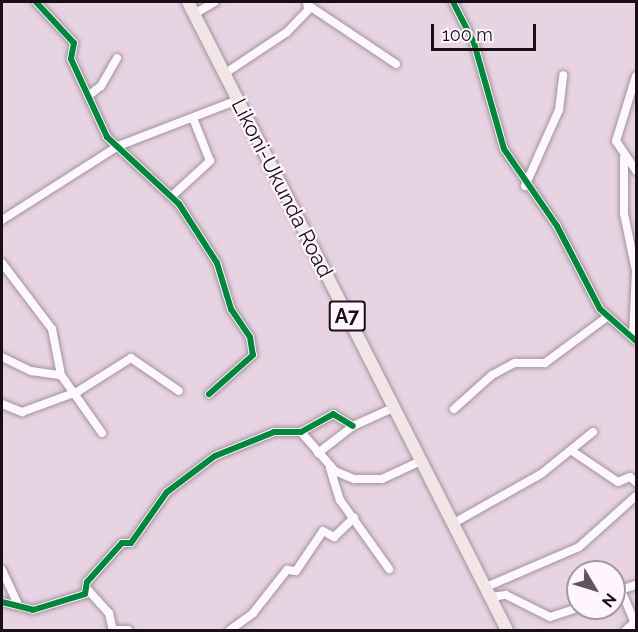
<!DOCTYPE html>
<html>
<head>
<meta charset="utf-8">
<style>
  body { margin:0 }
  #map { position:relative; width:638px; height:632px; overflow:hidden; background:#e8d3e2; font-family:Raleway,sans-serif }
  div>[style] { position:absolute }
  .roads { filter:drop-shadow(0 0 2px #a2939e) drop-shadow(0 0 2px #a2939e) }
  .minor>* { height:8px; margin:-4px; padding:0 4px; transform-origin:4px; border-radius:4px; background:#fcf8fb }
  .trunk>* { height:12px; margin:-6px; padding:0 6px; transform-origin:6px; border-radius:6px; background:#f1e6e5 }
  .cycleway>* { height:6px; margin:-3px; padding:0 3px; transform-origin:3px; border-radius:3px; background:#00873e }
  span { translate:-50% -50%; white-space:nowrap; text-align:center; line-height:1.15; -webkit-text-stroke:4.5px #fef6fc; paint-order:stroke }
  .shield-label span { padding:2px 4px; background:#fef6fc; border:2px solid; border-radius:4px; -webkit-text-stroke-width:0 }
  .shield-label { font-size:20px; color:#1a0e17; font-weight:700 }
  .street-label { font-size:21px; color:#1a0e17 }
  .frame { position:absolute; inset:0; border:3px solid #1a0e17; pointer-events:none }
  .north { position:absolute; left:566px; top:560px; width:60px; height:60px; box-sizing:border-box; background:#fef6fc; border:2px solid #a399a0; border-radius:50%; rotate:128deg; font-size:16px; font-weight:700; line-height:24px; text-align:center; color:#1a0e17 }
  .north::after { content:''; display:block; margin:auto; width:21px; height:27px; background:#62535e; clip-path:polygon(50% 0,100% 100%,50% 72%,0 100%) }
  .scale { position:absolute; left:431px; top:24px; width:105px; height:27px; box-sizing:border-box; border:3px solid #1a0e17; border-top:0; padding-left:8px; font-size:18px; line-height:21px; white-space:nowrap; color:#1a0e17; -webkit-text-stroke:4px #fef6fc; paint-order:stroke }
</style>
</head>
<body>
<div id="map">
  <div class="roads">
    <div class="minor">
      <i style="left:36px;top:2px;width:56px;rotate:47.2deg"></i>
      <i style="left:74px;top:43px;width:16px;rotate:101deg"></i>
      <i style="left:71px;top:59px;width:86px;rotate:65.2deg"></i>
      <i style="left:107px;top:137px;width:98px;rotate:42.9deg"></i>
      <i style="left:179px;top:204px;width:70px;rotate:57.2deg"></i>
      <i style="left:217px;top:263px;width:48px;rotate:73.1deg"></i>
      <i style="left:231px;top:309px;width:34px;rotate:56deg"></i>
      <i style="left:250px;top:337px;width:18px;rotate:81deg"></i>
      <i style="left:253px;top:355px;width:59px;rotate:138.4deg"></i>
      <i style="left:453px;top:2px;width:46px;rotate:62.9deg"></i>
      <i style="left:474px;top:43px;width:110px;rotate:74.2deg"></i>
      <i style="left:504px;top:149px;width:93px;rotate:55.5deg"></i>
      <i style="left:557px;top:226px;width:93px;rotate:62.6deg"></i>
      <i style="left:600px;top:309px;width:48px;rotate:41.6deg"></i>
      <i style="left:308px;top:5px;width:106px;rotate:33.8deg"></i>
      <i style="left:194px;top:14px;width:24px;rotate:-30deg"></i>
      <i style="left:224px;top:74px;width:76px;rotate:-33.7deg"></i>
      <i style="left:287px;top:32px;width:30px;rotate:-46deg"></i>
      <i style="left:308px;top:10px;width:8px;rotate:-97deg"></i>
      <i style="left:636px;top:76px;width:68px;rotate:107.1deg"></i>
      <i style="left:616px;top:141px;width:36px;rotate:56deg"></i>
      <i style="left:88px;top:96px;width:16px;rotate:-38deg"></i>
      <i style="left:101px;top:86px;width:32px;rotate:-60deg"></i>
      <i style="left:624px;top:157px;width:57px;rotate:90deg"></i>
      <i style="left:624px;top:214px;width:58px;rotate:78.1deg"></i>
      <i style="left:636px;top:271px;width:65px;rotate:92.6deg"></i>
      <i style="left:525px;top:186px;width:83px;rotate:-65.9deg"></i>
      <i style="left:559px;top:110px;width:35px;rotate:-83deg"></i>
      <i style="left:172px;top:196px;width:52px;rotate:-42.6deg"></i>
      <i style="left:210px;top:161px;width:46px;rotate:-111.6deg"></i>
      <i style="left:2px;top:220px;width:138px;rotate:-32.5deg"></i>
      <i style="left:118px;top:146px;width:129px;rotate:-21deg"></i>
      <i style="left:2px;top:263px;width:83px;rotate:52.9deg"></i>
      <i style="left:52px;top:329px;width:47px;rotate:78.9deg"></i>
      <i style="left:2px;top:357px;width:32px;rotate:26deg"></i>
      <i style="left:31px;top:371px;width:30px;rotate:8deg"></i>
      <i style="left:61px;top:375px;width:71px;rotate:54.7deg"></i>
      <i style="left:2px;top:404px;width:22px;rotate:22deg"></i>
      <i style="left:22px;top:412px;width:59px;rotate:-20deg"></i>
      <i style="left:77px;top:392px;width:64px;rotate:-32.2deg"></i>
      <i style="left:131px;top:358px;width:58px;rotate:34.5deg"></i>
      <i style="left:454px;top:409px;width:51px;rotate:-41.8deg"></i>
      <i style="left:492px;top:375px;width:26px;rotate:-28deg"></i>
      <i style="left:515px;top:363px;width:30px"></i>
      <i style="left:545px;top:363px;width:77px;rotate:-36.6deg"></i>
      <i style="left:301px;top:432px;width:52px;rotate:48.9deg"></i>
      <i style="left:335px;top:471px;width:21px;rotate:23deg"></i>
      <i style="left:354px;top:479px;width:28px"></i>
      <i style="left:382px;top:479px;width:43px;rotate:-24.8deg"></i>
      <i style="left:572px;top:451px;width:55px;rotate:34deg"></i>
      <i style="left:618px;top:482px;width:13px;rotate:-23deg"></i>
      <i style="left:630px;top:477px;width:8px;rotate:40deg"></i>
      <i style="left:318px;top:453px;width:44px;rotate:-37.6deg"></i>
      <i style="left:353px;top:426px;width:44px;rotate:-24.2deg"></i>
      <i style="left:330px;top:468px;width:34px;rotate:73deg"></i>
      <i style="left:340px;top:500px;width:85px;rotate:54.6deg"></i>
      <i style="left:452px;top:524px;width:102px;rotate:-29.3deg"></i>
      <i style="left:541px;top:474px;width:67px;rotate:-38.9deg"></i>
      <i style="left:2px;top:570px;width:38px;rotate:65deg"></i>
      <i style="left:486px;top:587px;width:101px;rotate:-23.3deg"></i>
      <i style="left:579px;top:547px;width:76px;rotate:-41.8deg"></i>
      <i style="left:88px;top:590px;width:31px;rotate:48deg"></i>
      <i style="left:109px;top:613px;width:17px;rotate:77deg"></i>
      <i style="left:621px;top:590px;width:39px;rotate:67deg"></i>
      <i style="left:614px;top:592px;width:23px;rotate:-18deg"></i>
      <i style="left:491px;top:597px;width:15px;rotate:-8deg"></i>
      <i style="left:506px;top:595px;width:49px;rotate:26.6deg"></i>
      <i style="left:550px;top:617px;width:29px;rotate:-18deg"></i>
      <i style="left:2px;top:602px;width:32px;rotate:14deg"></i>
      <i style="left:33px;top:610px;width:54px;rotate:-17.1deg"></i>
      <i style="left:85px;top:594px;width:12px;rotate:-81deg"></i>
      <i style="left:87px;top:582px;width:52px;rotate:-48.1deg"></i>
      <i style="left:122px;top:543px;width:9px"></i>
      <i style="left:131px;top:543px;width:62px;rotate:-54.8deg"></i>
      <i style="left:167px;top:492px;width:60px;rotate:-36.9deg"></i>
      <i style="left:215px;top:456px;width:64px;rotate:-22.1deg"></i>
      <i style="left:274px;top:432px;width:27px"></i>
      <i style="left:301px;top:432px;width:37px;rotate:-29deg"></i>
      <i style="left:333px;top:414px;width:23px;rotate:31deg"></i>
      <i style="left:115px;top:630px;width:13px"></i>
      <i style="left:230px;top:630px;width:29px;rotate:-36deg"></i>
      <i style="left:253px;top:613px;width:55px;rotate:-51.7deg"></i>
      <i style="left:287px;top:570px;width:9px;rotate:6deg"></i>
      <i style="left:296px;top:571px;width:48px;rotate:-56deg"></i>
      <i style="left:323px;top:531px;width:13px;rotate:29deg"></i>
      <i style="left:334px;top:537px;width:28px;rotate:-44deg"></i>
      <i style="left:626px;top:630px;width:12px;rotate:-42deg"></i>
    </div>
    <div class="trunk">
      <i style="left:188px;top:2px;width:704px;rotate:63.07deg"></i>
    </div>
  </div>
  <div class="cycleway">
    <i style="left:36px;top:2px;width:56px;rotate:47.2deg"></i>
    <i style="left:74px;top:43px;width:16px;rotate:101deg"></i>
    <i style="left:71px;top:59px;width:86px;rotate:65.2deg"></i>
    <i style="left:107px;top:137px;width:98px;rotate:42.9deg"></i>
    <i style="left:179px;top:204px;width:70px;rotate:57.2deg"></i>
    <i style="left:217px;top:263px;width:48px;rotate:73.1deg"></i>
    <i style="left:231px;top:309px;width:34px;rotate:56deg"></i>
    <i style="left:250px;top:337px;width:18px;rotate:81deg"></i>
    <i style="left:253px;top:355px;width:59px;rotate:138.4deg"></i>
    <i style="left:453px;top:2px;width:46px;rotate:62.9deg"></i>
    <i style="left:474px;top:43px;width:110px;rotate:74.2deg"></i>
    <i style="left:504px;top:149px;width:93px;rotate:55.5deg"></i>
    <i style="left:557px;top:226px;width:93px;rotate:62.6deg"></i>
    <i style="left:600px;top:309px;width:48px;rotate:41.6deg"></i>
    <i style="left:2px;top:602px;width:32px;rotate:14deg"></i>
    <i style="left:33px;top:610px;width:54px;rotate:-17.1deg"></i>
    <i style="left:85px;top:594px;width:12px;rotate:-81deg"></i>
    <i style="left:87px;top:582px;width:52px;rotate:-48.1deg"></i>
    <i style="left:122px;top:543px;width:9px"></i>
    <i style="left:131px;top:543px;width:62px;rotate:-54.8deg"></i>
    <i style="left:167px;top:492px;width:60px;rotate:-36.9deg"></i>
    <i style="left:215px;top:456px;width:64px;rotate:-22.1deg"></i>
    <i style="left:274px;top:432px;width:27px"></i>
    <i style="left:301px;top:432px;width:37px;rotate:-29deg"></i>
    <i style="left:333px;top:414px;width:23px;rotate:31deg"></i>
  </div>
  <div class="shield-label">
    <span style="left:347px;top:316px">A7</span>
  </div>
  <div class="street-label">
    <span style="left:282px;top:188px;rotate:63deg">Likoni-Ukunda Road</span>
  </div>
  <div class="frame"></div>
  <div class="north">N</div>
  <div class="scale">100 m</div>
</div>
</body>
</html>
